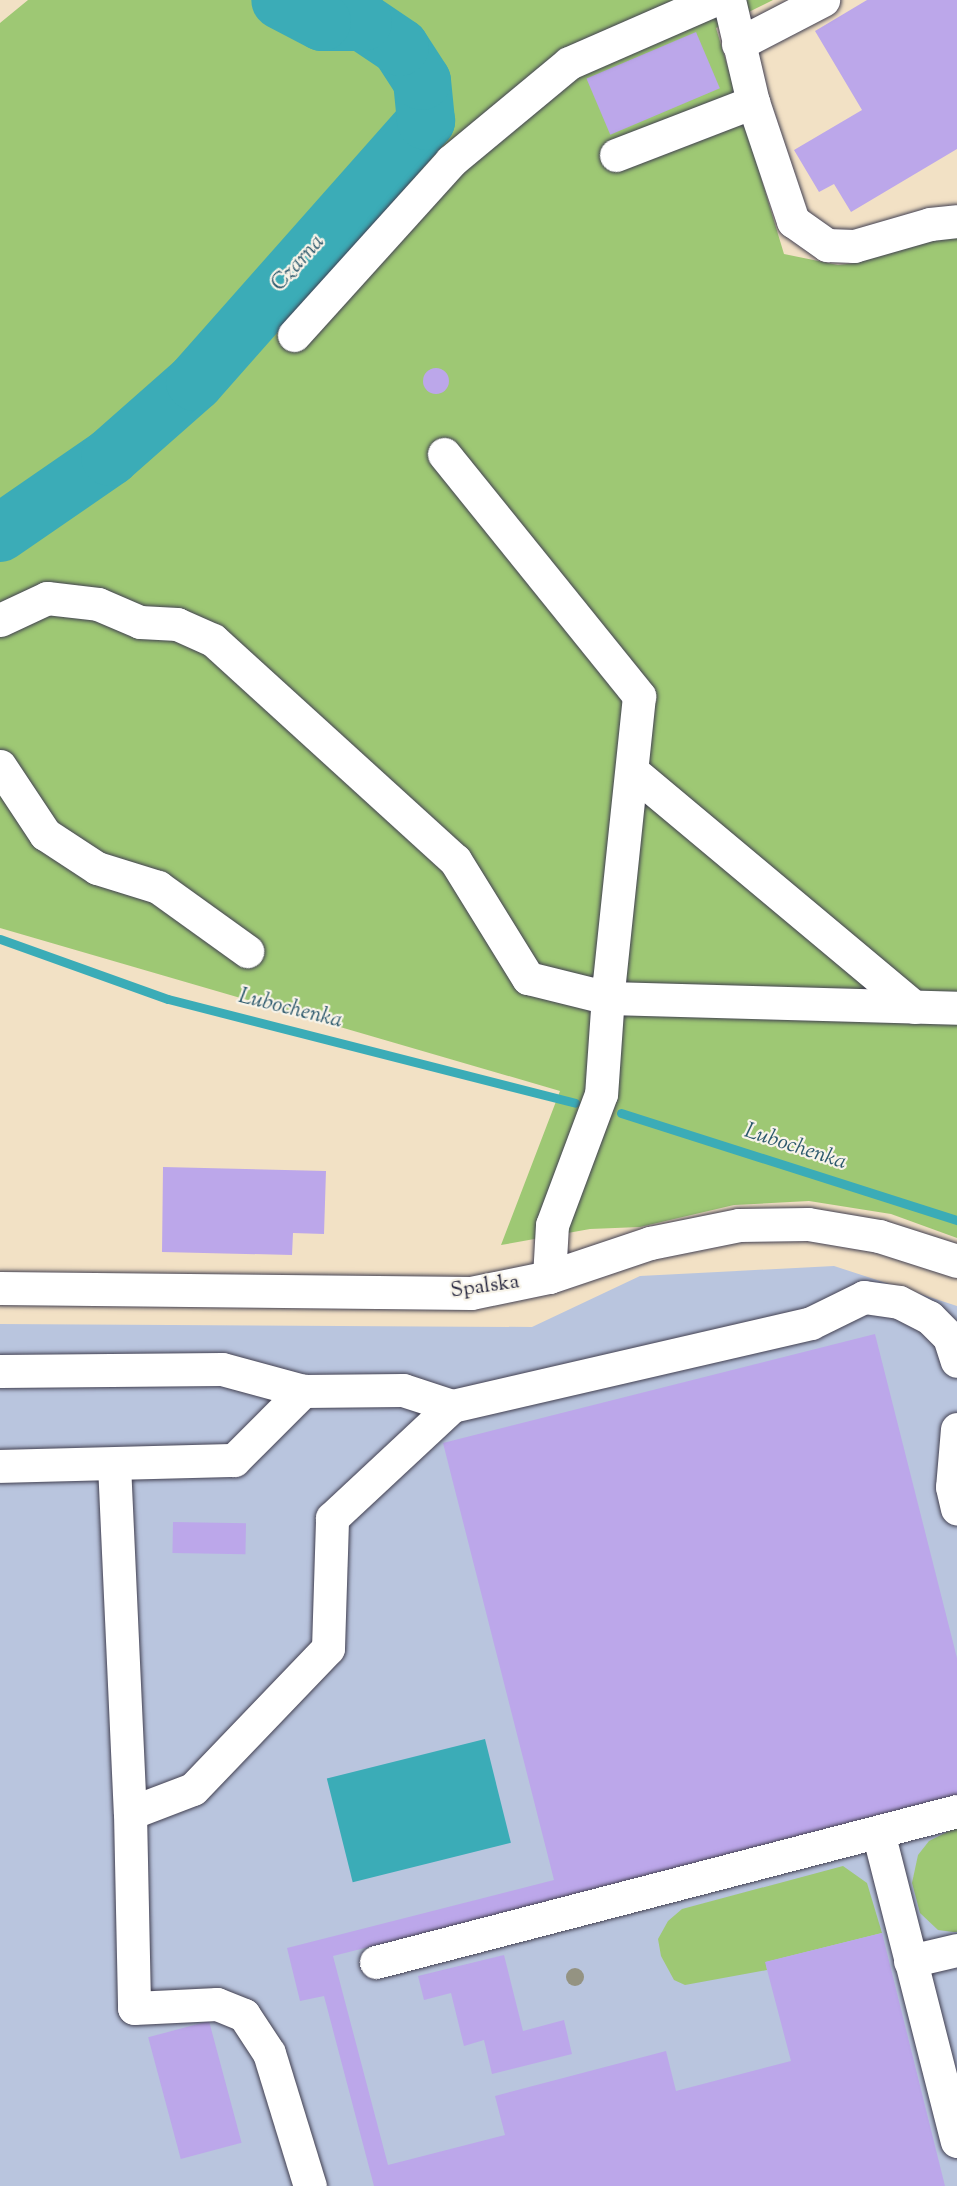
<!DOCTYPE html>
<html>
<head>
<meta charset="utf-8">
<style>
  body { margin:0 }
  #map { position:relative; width:957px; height:2186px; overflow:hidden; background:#f2e1c5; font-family:"Sorts Mill Goudy",serif }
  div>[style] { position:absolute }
  .industrial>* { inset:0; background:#b9c5de }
  .green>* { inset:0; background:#9ec874 }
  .water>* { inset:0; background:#3bacb7; transform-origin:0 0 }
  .stream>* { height:9px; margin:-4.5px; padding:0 4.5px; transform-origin:4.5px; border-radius:4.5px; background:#3bacb7 }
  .river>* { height:58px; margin:-29px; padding:0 29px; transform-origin:29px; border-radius:29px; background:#3bacb7 }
  .building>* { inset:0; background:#bca7ea; transform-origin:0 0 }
  .round { border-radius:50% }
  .roads { filter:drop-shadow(0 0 2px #413f50) drop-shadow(0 0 2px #413f50) }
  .minor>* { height:33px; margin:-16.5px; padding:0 16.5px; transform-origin:16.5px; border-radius:16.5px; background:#fff }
  .trees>* { width:18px; height:18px; margin:-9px; border-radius:50%; background:#949382 }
  span { translate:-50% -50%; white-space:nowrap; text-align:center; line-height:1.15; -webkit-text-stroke:4.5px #f7f3e8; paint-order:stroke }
  .street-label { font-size:21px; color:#22223b }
  .water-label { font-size:22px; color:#2c596d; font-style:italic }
</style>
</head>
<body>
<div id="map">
  <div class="industrial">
    <i style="clip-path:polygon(834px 1266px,957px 1306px,957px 2186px,0 2186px,0 1324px,532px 1327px,640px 1276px)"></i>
  </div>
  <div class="green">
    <i style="clip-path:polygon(28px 0,773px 0,716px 28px,784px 254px,838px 265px,855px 263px,916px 239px,957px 233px,957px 1238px,891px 1214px,809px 1201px,734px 1205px,640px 1227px,590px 1229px,501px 1245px,560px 1091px,0 928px,0 23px)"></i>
    <i style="clip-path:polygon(957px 1827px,957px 1932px,953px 1932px,938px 1930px,920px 1913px,912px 1883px,918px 1855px,929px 1841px)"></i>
    <i style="clip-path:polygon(843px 1866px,867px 1883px,882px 1933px,766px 1962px,767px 1970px,685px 1985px,674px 1980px,661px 1956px,658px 1939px,668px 1921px,682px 1909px)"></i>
  </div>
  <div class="water">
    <i style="left:485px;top:1739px;width:107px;height:163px;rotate:76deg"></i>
  </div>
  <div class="stream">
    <i style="left:0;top:939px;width:178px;rotate:19.7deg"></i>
    <i style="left:168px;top:999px;width:420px;rotate:14.3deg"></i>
    <i style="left:621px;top:1113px;width:353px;rotate:17.7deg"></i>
  </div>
  <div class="river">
    <i style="left:0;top:533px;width:134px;rotate:-34.6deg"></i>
    <i style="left:110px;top:457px;width:113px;rotate:-41.4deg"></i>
    <i style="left:195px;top:382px;width:349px;rotate:-48.5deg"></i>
    <i style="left:426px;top:121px;width:40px;rotate:-95.7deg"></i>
    <i style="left:422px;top:81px;width:40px;rotate:-122.9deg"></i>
    <i style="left:400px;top:47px;width:45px;rotate:-146deg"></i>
    <i style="left:363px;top:22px;width:41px;rotate:180deg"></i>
    <i style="left:322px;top:22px;width:47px;rotate:-152.4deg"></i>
  </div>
  <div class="building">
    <i style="clip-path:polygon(867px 0,957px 0,957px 149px,851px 212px,834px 184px,819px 192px,794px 150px,862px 110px,815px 31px)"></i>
    <i style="left:696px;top:32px;width:61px;height:119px;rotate:67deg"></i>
    <i class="round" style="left:423px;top:368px;width:26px;height:26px"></i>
    <i style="clip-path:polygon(163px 1167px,326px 1171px,324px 1234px,293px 1233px,292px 1255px,162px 1252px)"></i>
    <i style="clip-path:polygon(875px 1334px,957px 1658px,957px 1799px,333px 1956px,388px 2165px,505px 2135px,495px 2096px,666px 2051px,676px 2091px,791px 2061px,765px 1962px,882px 1933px,945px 2186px,374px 2186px,324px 1996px,300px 2001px,287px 1948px,554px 1880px,443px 1443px)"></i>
    <i style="left:173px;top:1522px;width:73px;height:31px;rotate:1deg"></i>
    <i style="clip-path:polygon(504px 1955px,523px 2031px,564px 2020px,572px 2054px,492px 2074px,484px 2040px,464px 2046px,451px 1993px,424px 2000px,418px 1976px)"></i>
    <i style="left:209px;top:2021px;width:126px;height:63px;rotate:75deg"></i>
  </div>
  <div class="roads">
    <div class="minor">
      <i style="left:729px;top:0;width:105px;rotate:76.8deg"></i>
      <i style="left:753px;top:102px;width:126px;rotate:71.4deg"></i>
      <i style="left:793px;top:221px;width:42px;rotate:35.2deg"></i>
      <i style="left:827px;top:245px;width:27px;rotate:2deg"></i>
      <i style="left:854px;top:246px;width:79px;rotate:-16.1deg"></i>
      <i style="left:930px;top:224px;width:27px;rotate:-6deg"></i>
      <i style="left:738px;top:44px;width:96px;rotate:-27.4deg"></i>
      <i style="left:616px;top:155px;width:147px;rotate:-21.1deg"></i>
      <i style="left:294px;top:335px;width:234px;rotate:-47.9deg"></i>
      <i style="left:451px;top:161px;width:153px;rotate:-39.7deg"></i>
      <i style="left:569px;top:63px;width:157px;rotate:-23.6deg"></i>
      <i style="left:444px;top:454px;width:311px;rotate:51.1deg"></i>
      <i style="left:639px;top:696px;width:287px;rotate:96deg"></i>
      <i style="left:609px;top:981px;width:113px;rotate:94deg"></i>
      <i style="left:601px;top:1094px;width:140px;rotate:110.5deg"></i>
      <i style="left:552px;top:1225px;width:52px;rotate:93.3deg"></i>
      <i style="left:0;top:620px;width:52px;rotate:-25.1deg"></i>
      <i style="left:47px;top:598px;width:51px;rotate:6.7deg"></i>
      <i style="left:98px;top:604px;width:46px;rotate:23.2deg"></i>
      <i style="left:140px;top:622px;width:37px;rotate:3deg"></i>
      <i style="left:177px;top:624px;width:39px;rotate:24deg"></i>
      <i style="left:213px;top:640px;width:327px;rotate:42.3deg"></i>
      <i style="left:455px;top:860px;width:139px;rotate:58.3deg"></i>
      <i style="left:528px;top:978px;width:83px;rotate:13.9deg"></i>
      <i style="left:609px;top:998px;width:348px;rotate:1.6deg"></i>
      <i style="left:0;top:766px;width:82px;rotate:56.5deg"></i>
      <i style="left:45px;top:834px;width:62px;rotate:33.2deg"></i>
      <i style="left:97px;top:868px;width:64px;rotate:17.3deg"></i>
      <i style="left:158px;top:887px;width:110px;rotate:35.7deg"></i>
      <i style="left:632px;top:771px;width:368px;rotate:39.9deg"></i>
      <i style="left:0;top:1288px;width:471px;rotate:0.6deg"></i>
      <i style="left:471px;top:1293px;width:80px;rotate:-11.6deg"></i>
      <i style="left:549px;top:1277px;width:107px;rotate:-18.6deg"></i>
      <i style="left:650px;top:1243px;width:91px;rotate:-11.4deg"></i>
      <i style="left:739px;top:1225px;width:69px;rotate:-0.8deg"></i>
      <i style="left:808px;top:1224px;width:72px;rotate:9.6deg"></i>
      <i style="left:879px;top:1236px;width:82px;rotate:17.8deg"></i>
      <i style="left:0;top:1371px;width:222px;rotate:-0.5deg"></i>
      <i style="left:222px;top:1369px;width:84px;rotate:15.2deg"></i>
      <i style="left:303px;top:1391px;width:100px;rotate:-0.6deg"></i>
      <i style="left:403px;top:1390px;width:52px;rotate:18.1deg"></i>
      <i style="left:452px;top:1406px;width:368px;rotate:-13deg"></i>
      <i style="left:811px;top:1323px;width:59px;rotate:-26.1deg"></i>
      <i style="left:864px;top:1297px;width:35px;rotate:8deg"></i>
      <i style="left:899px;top:1302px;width:34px;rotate:27deg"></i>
      <i style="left:929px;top:1317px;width:28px;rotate:45deg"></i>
      <i style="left:949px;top:1337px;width:25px;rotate:72deg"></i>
      <i style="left:957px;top:1429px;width:58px;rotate:94.9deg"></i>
      <i style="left:952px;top:1487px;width:22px;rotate:77deg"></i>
      <i style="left:114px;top:1464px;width:349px;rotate:87.4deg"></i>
      <i style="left:130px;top:1813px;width:195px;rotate:88.8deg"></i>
      <i style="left:134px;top:2008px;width:83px;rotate:-2.8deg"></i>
      <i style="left:217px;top:2004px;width:29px;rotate:22deg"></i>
      <i style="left:244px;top:2015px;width:45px;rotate:56.7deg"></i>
      <i style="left:269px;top:2053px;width:139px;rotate:72.9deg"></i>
      <i style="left:0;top:1466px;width:234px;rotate:-1.5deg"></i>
      <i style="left:234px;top:1460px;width:98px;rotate:-45deg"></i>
      <i style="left:130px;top:1813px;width:67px;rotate:-20.9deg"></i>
      <i style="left:193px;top:1789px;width:195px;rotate:-46.2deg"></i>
      <i style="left:328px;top:1648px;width:130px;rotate:-88.2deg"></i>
      <i style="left:332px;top:1518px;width:164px;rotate:-43deg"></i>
      <i style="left:878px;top:1832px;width:319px;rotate:75.7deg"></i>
      <i style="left:910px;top:1961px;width:48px;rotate:-13.2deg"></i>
      <i style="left:376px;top:1962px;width:600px;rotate:-14.57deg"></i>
    </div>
  </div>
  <div class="trees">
    <i style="left:575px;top:1977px"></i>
  </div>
  <div class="street-label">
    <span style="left:485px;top:1287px;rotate:-8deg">Spalska</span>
  </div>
  <div class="water-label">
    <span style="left:299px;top:264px;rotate:-48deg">Czarna</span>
    <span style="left:290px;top:1010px;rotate:14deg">Lubochenka</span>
    <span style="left:795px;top:1148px;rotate:18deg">Lubochenka</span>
  </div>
</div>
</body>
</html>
